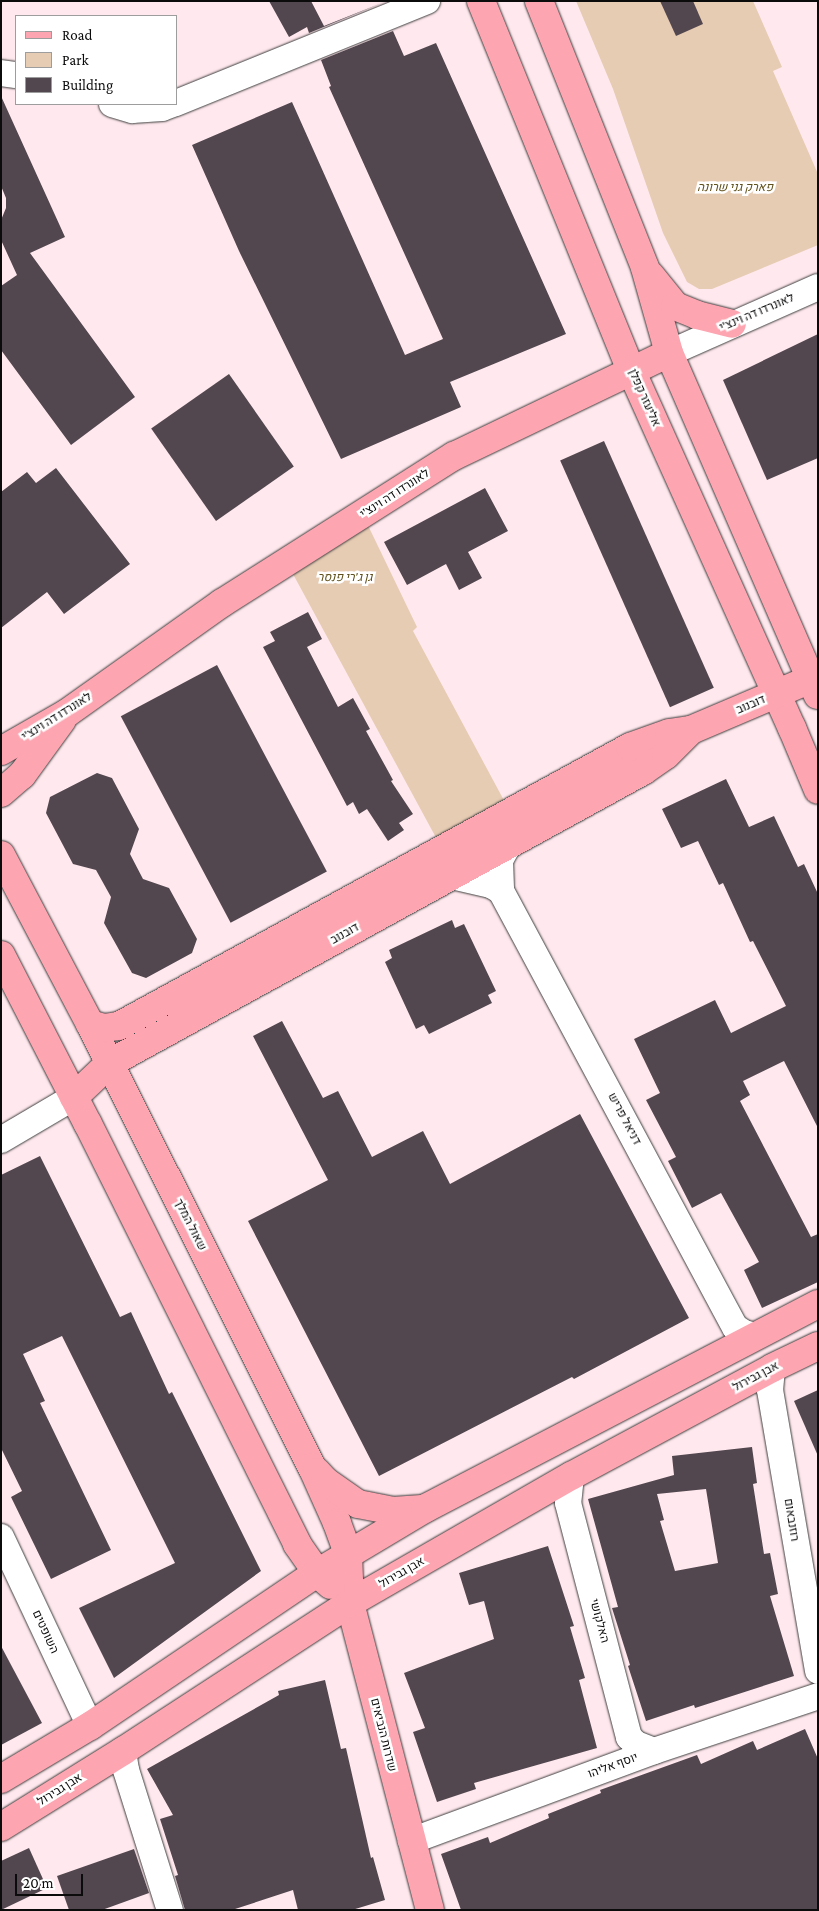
<!DOCTYPE html>
<html>
<head>
<meta charset="utf-8">
<style>
  body { margin:0 }
  #map { position:relative; width:819px; height:1911px; overflow:hidden; background:#ffe9ee; font-family:"Crimson Pro",Heebo,serif }
  div>[style] { position:absolute }
  .green>* { inset:0; background:#e7ccb4 }
  .building>* { inset:0; background:#53474f; transform-origin:0 0 }
  .roads { filter:drop-shadow(0 0 1px #3e3e3e) drop-shadow(0 0 1px #3e3e3e) }
  .street>* { height:26px; margin:-13px; padding:0 13px; transform-origin:13px; border-radius:13px; background:#fff }
  .secondary>* { height:28px; margin:-14px; padding:0 14px; transform-origin:14px; border-radius:14px; background:#fda5b1 }
  span { translate:-50% -50%; white-space:nowrap; text-align:center; line-height:1.15; -webkit-text-stroke:5px #fff; paint-order:stroke }
  .park-label { font-size:12px; color:#60511d; font-style:italic }
  .street-label { font-size:12px; color:#0b0b0b }
  .frame { position:absolute; inset:0; border:2px solid #0b0b0b; pointer-events:none }
  .legend { position:absolute; left:15px; top:15px; width:162px; height:90px; box-sizing:border-box; background:#fff; border:1px solid #9d9d9d; margin:0; padding:6px 9px; list-style:none; font-size:15px; color:#0b0b0b }
  .legend li { display:flex; align-items:center; gap:10px; height:25px }
  .legend b { width:25px; border:1px solid #9d9d9d }
  .scale { position:absolute; left:15px; top:1874px; width:68px; height:22px; box-sizing:border-box; border:2px solid #0b0b0b; border-top:0; padding-left:6px; font-size:15px; line-height:18px; white-space:nowrap; color:#0b0b0b; -webkit-text-stroke:4px #fff; paint-order:stroke }
</style>
</head>
<body>
<div id="map">
  <div class="green">
    <i style="clip-path:polygon(576px 1px,753px 1px,782px 67px,773px 71px,818px 174px,818px 245px,712px 289px,699px 289px,687px 282px,663px 233px,613px 89px)"></i>
    <i style="clip-path:polygon(363px 515px,417px 627px,413px 631px,507px 806px,440px 845px,287px 563px)"></i>
  </div>
  <div class="building">
    <i style="clip-path:polygon(269px 1px,311px 1px,324px 26px,382px 3px,309px 33px,307px 27px,289px 37px)"></i>
    <i style="clip-path:polygon(660px 1px,693px 1px,703px 24px,676px 36px)"></i>
    <i style="clip-path:polygon(393px 31px,404px 56px,436px 43px,566px 334px,450px 382px,461px 407px,341px 459px,239px 251px,192px 145px,292px 102px,405px 355px,443px 339px,329px 87px,331px 86px,321px 60px)"></i>
    <i style="clip-path:polygon(1px 96px,65px 237px,30px 253px,135px 397px,71px 445px,1px 350px,1px 286px,17px 275px,1px 240px,1px 220px,6px 208px,6px 198px,1px 186px)"></i>
    <i style="clip-path:polygon(818px 334px,818px 458px,767px 480px,723px 380px)"></i>
    <i style="left:229px;top:374px;width:113px;height:95px;rotate:55deg"></i>
    <i style="left:604px;top:441px;width:270px;height:48px;rotate:66deg"></i>
    <i style="clip-path:polygon(56px 468px,130px 564px,64px 614px,47px 592px,1px 628px,1px 492px,27px 472px,36px 483px)"></i>
    <i style="clip-path:polygon(485px 488px,508px 531px,468px 552px,482px 578px,459px 590px,446px 564px,407px 585px,384px 542px)"></i>
    <i style="clip-path:polygon(308px 612px,322px 639px,307px 647px,338px 707px,353px 698px,370px 729px,366px 731px,393px 780px,391px 781px,413px 814px,399px 823px,404px 830px,388px 841px,367px 809px,359px 814px,353px 802px,347px 806px,263px 647px,275px 641px,270px 632px)"></i>
    <i style="left:217px;top:665px;width:234px;height:109px;rotate:62deg"></i>
    <i style="clip-path:polygon(97px 773px,112px 778px,139px 829px,130px 854px,143px 879px,169px 888px,197px 939px,192px 953px,146px 978px,132px 973px,104px 923px,111px 897px,96px 870px,73px 864px,46px 813px,50px 797px)"></i>
    <i style="clip-path:polygon(726px 779px,749px 827px,774px 816px,798px 867px,804px 864px,818px 894px,818px 1128px,784px 1061px,743px 1081px,750px 1095px,740px 1101px,811px 1237px,818px 1234px,818px 1282px,762px 1308px,744px 1270px,759px 1262px,721px 1193px,692px 1208px,668px 1161px,676px 1157px,646px 1100px,660px 1093px,634px 1039px,715px 1000px,731px 1033px,786px 1006px,753px 941px,750px 942px,723px 883px,719px 885px,698px 841px,681px 848px,662px 809px)"></i>
    <i style="clip-path:polygon(452px 920px,455px 928px,464px 924px,496px 991px,488px 995px,492px 1003px,429px 1034px,424px 1025px,416px 1029px,385px 962px,392px 958px,389px 950px)"></i>
    <i style="clip-path:polygon(282px 1021px,323px 1098px,338px 1091px,372px 1157px,423px 1131px,450px 1184px,580px 1114px,689px 1318px,574px 1379px,572px 1377px,379px 1476px,248px 1221px,328px 1180px,253px 1036px)"></i>
    <i style="clip-path:polygon(40px 1156px,120px 1317px,131px 1312px,169px 1394px,172px 1392px,261px 1571px,114px 1678px,79px 1608px,175px 1563px,62px 1336px,23px 1354px,45px 1401px,40px 1403px,111px 1550px,51px 1579px,11px 1497px,22px 1491px,1px 1448px,1px 1175px)"></i>
    <i style="clip-path:polygon(818px 1390px,818px 1456px,794px 1401px)"></i>
    <i style="clip-path:polygon(evenodd,752px 1447px,757px 1483px,753px 1484px,764px 1554px,770px 1553px,778px 1594px,770px 1596px,794px 1676px,695px 1708px,694px 1705px,646px 1721px,628px 1666px,630px 1665px,612px 1608px,618px 1607px,588px 1499px,674px 1475px,672px 1456px,752px 1447px,706px 1489px,718px 1563px,675px 1571px,660px 1521px,664px 1520px,657px 1494px,706px 1489px)"></i>
    <i style="clip-path:polygon(548px 1546px,574px 1626px,570px 1627px,585px 1678px,579px 1680px,597px 1748px,474px 1783px,476px 1789px,437px 1802px,413px 1732px,425px 1728px,404px 1673px,494px 1639px,484px 1601px,469px 1605px,459px 1573px)"></i>
    <i style="clip-path:polygon(1px 1646px,42px 1723px,1px 1745px)"></i>
    <i style="clip-path:polygon(325px 1680px,341px 1749px,346px 1748px,371px 1858px,373px 1857px,385px 1900px,352px 1910px,298px 1910px,293px 1890px,232px 1910px,185px 1910px,175px 1876px,178px 1875px,160px 1819px,173px 1815px,147px 1769px,279px 1695px,278px 1691px)"></i>
    <i style="clip-path:polygon(805px 1729px,818px 1759px,818px 1910px,461px 1910px,441px 1854px,488px 1837px,490px 1843px,549px 1818px,548px 1814px,601px 1793px,600px 1790px,697px 1755px,701px 1764px,753px 1741px,757px 1750px)"></i>
    <i style="clip-path:polygon(29px 1848px,47px 1888px,1px 1910px,1px 1861px)"></i>
    <i style="clip-path:polygon(134px 1849px,149px 1893px,102px 1910px,69px 1910px,57px 1876px)"></i>
  </div>
  <div class="roads">
    <div class="street">
      <i style="left:1px;top:73px;width:15px;rotate:8deg"></i>
      <i style="left:176px;top:103px;width:271px;rotate:-22.1deg"></i>
      <i style="left:112px;top:104px;width:21px;rotate:17deg"></i>
      <i style="left:132px;top:110px;width:30px;rotate:-4deg"></i>
      <i style="left:162px;top:108px;width:12px;rotate:-20deg"></i>
      <i style="left:669px;top:353px;width:163px;rotate:-23.9deg"></i>
      <i style="left:509px;top:844px;width:18px;rotate:119deg"></i>
      <i style="left:500px;top:860px;width:31px;rotate:88deg"></i>
      <i style="left:501px;top:891px;width:495px;rotate:61.8deg"></i>
      <i style="left:735px;top:1327px;width:11px;rotate:34deg"></i>
      <i style="left:744px;top:1333px;width:12px;rotate:14deg"></i>
      <i style="left:452px;top:876px;width:40px;rotate:13deg"></i>
      <i style="left:491px;top:885px;width:12px;rotate:31deg"></i>
      <i style="left:1px;top:1140px;width:85px;rotate:-30.5deg"></i>
      <i style="left:772px;top:1368px;width:22px;rotate:95deg"></i>
      <i style="left:770px;top:1390px;width:285px;rotate:80.3deg"></i>
      <i style="left:571px;top:1476px;width:27px;rotate:96deg"></i>
      <i style="left:568px;top:1503px;width:242px;rotate:75.4deg"></i>
      <i style="left:629px;top:1737px;width:10px;rotate:45deg"></i>
      <i style="left:636px;top:1744px;width:19px;rotate:21deg"></i>
      <i style="left:1px;top:1537px;width:209px;rotate:64.8deg"></i>
      <i style="left:123px;top:1751px;width:19px;rotate:81deg"></i>
      <i style="left:126px;top:1770px;width:147px;rotate:72.6deg"></i>
      <i style="left:411px;top:1841px;width:259px;rotate:-20.3deg"></i>
      <i style="left:654px;top:1751px;width:173px;rotate:-18.5deg"></i>
    </div>
    <div class="secondary">
      <i style="left:481px;top:1px;width:398px;rotate:67.9deg"></i>
      <i style="left:631px;top:370px;width:393px;rotate:65.8deg"></i>
      <i style="left:792px;top:728px;width:67px;rotate:67.2deg"></i>
      <i style="left:539px;top:1px;width:287px;rotate:68.3deg"></i>
      <i style="left:645px;top:268px;width:88px;rotate:74.2deg"></i>
      <i style="left:669px;top:353px;width:373px;rotate:66.5deg"></i>
      <i style="left:651px;top:276px;width:38px;rotate:51deg"></i>
      <i style="left:675px;top:306px;width:24px;rotate:22deg"></i>
      <i style="left:697px;top:315px;width:36px;rotate:14deg"></i>
      <i style="left:1px;top:751px;width:76px;rotate:-29.9deg"></i>
      <i style="left:67px;top:713px;width:190px;rotate:-35.4deg"></i>
      <i style="left:222px;top:603px;width:275px;rotate:-32.4deg"></i>
      <i style="left:454px;top:456px;width:238px;rotate:-25.6deg"></i>
      <i style="left:1px;top:793px;width:28px;rotate:-41deg"></i>
      <i style="left:22px;top:775px;width:68px;rotate:-54deg"></i>
      <i style="left:1px;top:855px;width:191px;rotate:62.2deg"></i>
      <i style="left:90px;top:1024px;width:496px;rotate:63.4deg"></i>
      <i style="left:312px;top:1467px;width:61px;rotate:65.9deg"></i>
      <i style="left:337px;top:1523px;width:33px;rotate:70deg"></i>
      <i style="left:348px;top:1554px;width:49px;rotate:87.7deg"></i>
      <i style="left:350px;top:1603px;width:317px;rotate:75.4deg"></i>
      <i style="left:1px;top:955px;width:190px;rotate:62.8deg"></i>
      <i style="left:88px;top:1124px;width:469px;rotate:63.5deg"></i>
      <i style="left:297px;top:1544px;width:35px;rotate:55deg"></i>
      <i style="left:317px;top:1573px;width:18px;rotate:41deg"></i>
      <i style="left:90px;top:1024px;width:15px;rotate:16deg"></i>
      <i style="left:104px;top:1028px;width:15px;rotate:-8deg"></i>
      <i style="left:119px;top:1026px;width:582px;rotate:-28.63deg"></i>
      <i style="left:630px;top:747px;width:41px;rotate:-19.7deg"></i>
      <i style="left:669px;top:733px;width:22px;rotate:-8deg"></i>
      <i style="left:691px;top:730px;width:130px;rotate:-23deg"></i>
      <i style="left:74px;top:1097px;width:50px;rotate:-43.4deg"></i>
      <i style="left:110px;top:1063px;width:608px;rotate:-28.72deg"></i>
      <i style="left:643px;top:771px;width:28px;rotate:-35deg"></i>
      <i style="left:666px;top:755px;width:35px;rotate:-45deg"></i>
      <i style="left:317px;top:1472px;width:12px;rotate:48deg"></i>
      <i style="left:325px;top:1481px;width:40px;rotate:34.9deg"></i>
      <i style="left:358px;top:1504px;width:36px;rotate:11deg"></i>
      <i style="left:393px;top:1511px;width:29px;rotate:-4deg"></i>
      <i style="left:1px;top:1779px;width:104px;rotate:-30.8deg"></i>
      <i style="left:90px;top:1726px;width:274px;rotate:-34deg"></i>
      <i style="left:317px;top:1573px;width:127px;rotate:-30.8deg"></i>
      <i style="left:426px;top:1508px;width:442px;rotate:-27.5deg"></i>
      <i style="left:1px;top:1827px;width:144px;rotate:-31.9deg"></i>
      <i style="left:123px;top:1751px;width:271px;rotate:-33.1deg"></i>
      <i style="left:350px;top:1603px;width:255px;rotate:-29.9deg"></i>
      <i style="left:571px;top:1476px;width:228px;rotate:-28.2deg"></i>
      <i style="left:772px;top:1368px;width:51px;rotate:-25.6deg"></i>
    </div>
  </div>
  <div class="park-label">
    <span style="left:735px;top:188px">פארק גני שרונה</span>
    <span style="left:345px;top:578px">גן ג'רי פנסר</span>
  </div>
  <div class="street-label">
    <span style="left:757px;top:313px;rotate:-23deg">לאונרדו דה וינצ'י</span>
    <span style="left:644px;top:398px;rotate:66deg">אליעזר קפלן</span>
    <span style="left:395px;top:494px;rotate:-33deg">לאונרדו דה וינצ'י</span>
    <span style="left:751px;top:705px;rotate:-23deg">דובנוב</span>
    <span style="left:57px;top:717px;rotate:-32deg">לאונרדו דה וינצ'י</span>
    <span style="left:345px;top:934px;rotate:-29deg">דובנוב</span>
    <span style="left:624px;top:1119px;rotate:62deg">דניאל פריש</span>
    <span style="left:190px;top:1225px;rotate:63deg">שאול המלך</span>
    <span style="left:756px;top:1377px;rotate:-28deg">אבן גבירול</span>
    <span style="left:791px;top:1520px;rotate:81deg">רוזנבאום</span>
    <span style="left:402px;top:1573px;rotate:-30deg">אבן גבירול</span>
    <span style="left:599px;top:1621px;rotate:75deg">האלקושי</span>
    <span style="left:45px;top:1632px;rotate:65deg">השופטים</span>
    <span style="left:383px;top:1735px;rotate:76deg">שדרות הנביאים</span>
    <span style="left:613px;top:1766px;rotate:-20deg">יוסף אליהו</span>
    <span style="left:60px;top:1790px;rotate:-32deg">אבן גבירול</span>
  </div>
  <div class="frame"></div>
  <ul class="legend">
  <li><b style="height:6px;background:#fda5b1"></b>Road</li>
  <li><b style="height:14px;background:#e7ccb4"></b>Park</li>
  <li><b style="height:14px;background:#53474f"></b>Building</li>
  </ul>
  <div class="scale">20 m</div>
</div>
</body>
</html>
